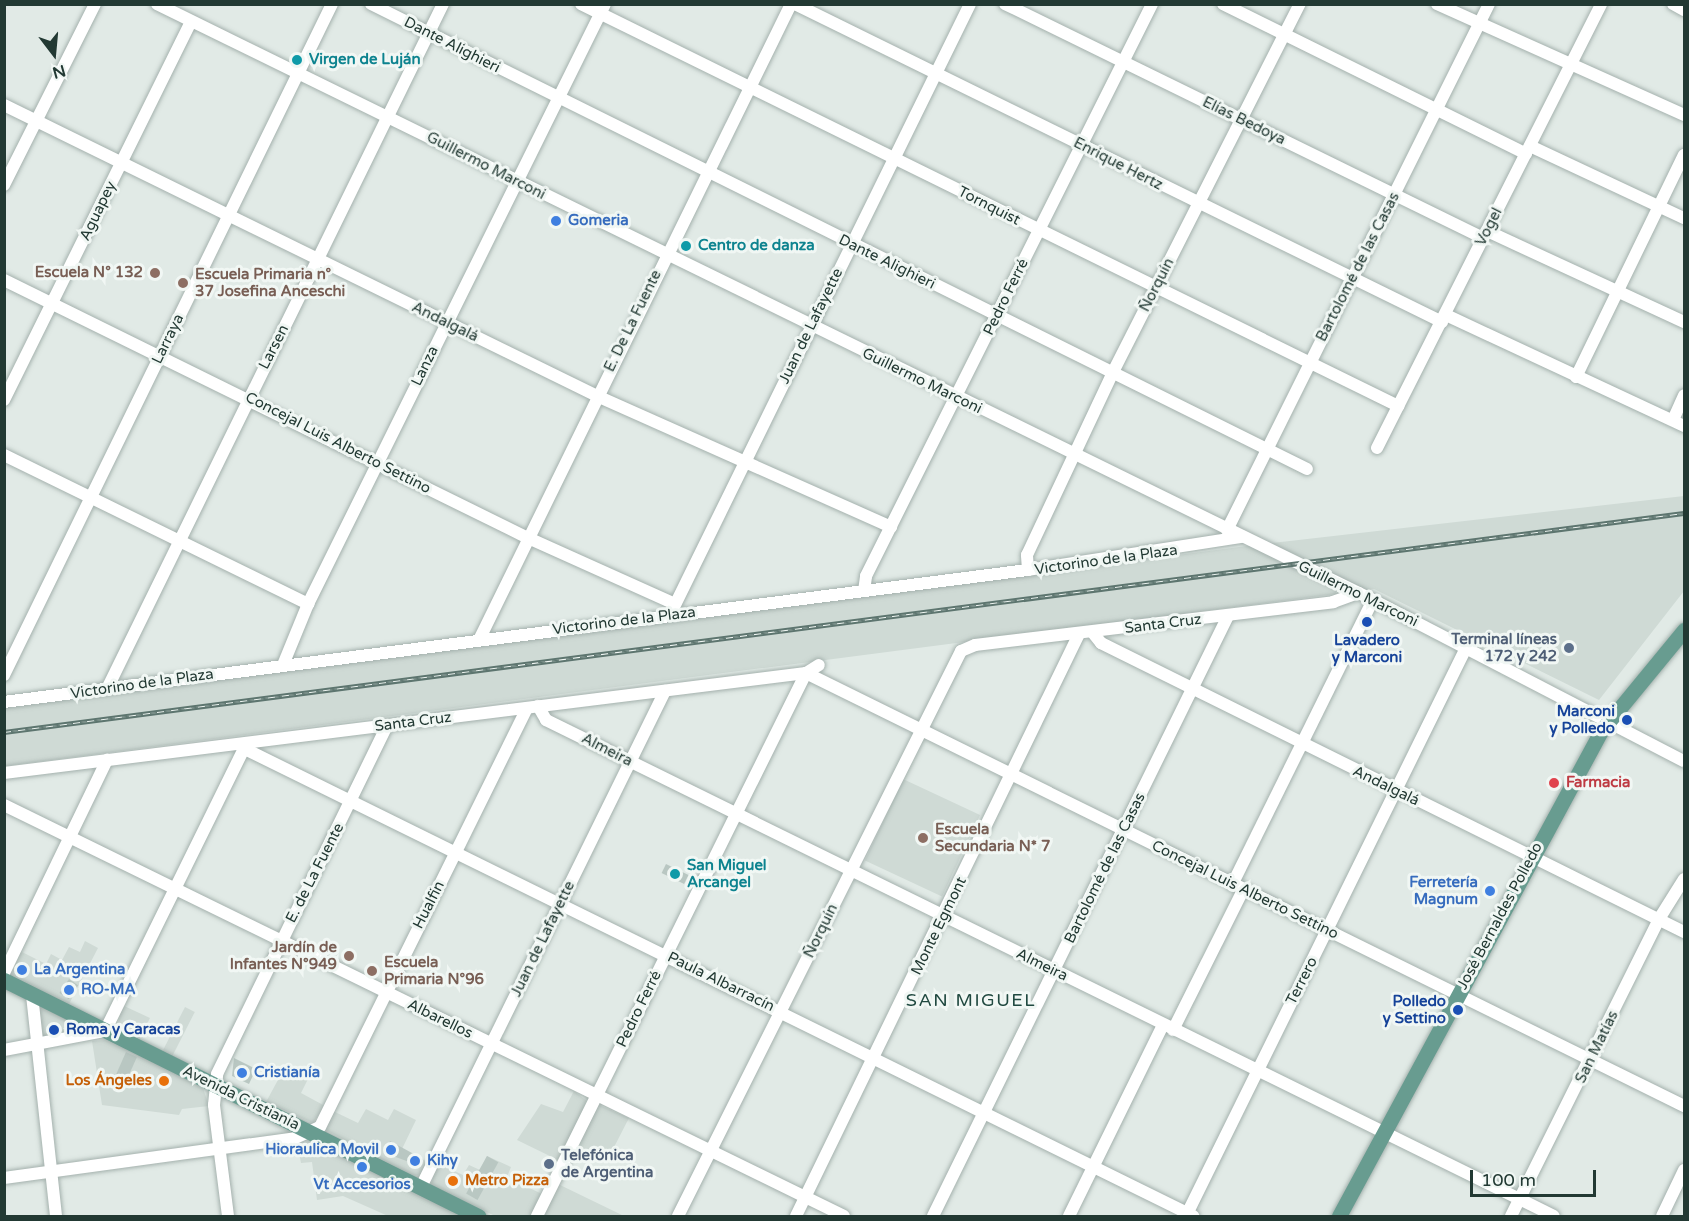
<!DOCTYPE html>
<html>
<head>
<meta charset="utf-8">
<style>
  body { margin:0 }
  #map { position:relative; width:1689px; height:1221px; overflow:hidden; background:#e1eae6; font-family:"Varela Round",sans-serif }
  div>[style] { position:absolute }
  .built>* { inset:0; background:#cfdad5; transform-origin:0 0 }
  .building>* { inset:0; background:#b9c7c2; transform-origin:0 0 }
  .roads { filter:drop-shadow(0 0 2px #a4b1ad) drop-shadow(0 0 2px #a4b1ad) }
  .minor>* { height:12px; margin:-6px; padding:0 6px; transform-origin:6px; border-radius:6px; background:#fff }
  .major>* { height:15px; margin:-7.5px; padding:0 7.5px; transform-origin:7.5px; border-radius:7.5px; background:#689c90 }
  .rail>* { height:4.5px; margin-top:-2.25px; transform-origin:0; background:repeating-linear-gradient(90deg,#f1f7f4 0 7px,#5d756f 0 14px); box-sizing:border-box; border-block:2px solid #5d756f }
  .dots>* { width:16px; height:16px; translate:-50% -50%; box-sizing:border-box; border:3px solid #f1f7f4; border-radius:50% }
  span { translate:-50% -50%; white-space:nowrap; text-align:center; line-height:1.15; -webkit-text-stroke:6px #f1f7f4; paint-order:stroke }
  .street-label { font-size:15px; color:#223933 }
  .culture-label { font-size:15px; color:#0d838f; font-weight:700 }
  .left { translate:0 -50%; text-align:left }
  .shop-label { font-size:15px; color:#366cbe; font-weight:700 }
  .right { translate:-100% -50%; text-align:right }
  .education-label { font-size:15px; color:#785e54; font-weight:700 }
  .service-label { font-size:15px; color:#4e5e75; font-weight:700 }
  .transit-label { font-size:15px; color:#164399; font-weight:700 }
  .health-label { font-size:15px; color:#be3a42; font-weight:700 }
  .food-label { font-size:15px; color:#c56008; font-weight:700 }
  .quarter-label { font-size:18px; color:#204940; letter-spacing:1.5px }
  .frame { position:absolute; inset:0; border:6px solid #223933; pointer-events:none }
  .north { position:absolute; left:24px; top:24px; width:60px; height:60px; -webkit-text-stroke:4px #f1f7f4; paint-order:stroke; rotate:164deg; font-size:16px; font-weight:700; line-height:24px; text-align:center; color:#223933 }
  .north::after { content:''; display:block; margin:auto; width:21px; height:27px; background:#223933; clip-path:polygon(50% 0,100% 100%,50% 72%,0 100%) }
  .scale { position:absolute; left:1470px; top:1170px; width:126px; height:27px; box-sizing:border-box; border:3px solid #223933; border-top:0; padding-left:8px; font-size:18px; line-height:21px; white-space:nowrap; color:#223933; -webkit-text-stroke:4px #f1f7f4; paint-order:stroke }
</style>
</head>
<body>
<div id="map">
  <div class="built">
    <i style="clip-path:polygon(1684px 496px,1684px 591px,1599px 700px,1374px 589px,5px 766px,4px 708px,1247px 546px)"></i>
    <i style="left:903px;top:779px;width:85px;height:90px;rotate:25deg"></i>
    <i style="clip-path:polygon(85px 941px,98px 948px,68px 1006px,11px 975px,20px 951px,46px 964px,51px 954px,62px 960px,69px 947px,80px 952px)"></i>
    <i style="clip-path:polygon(40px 1005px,76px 1024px,78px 1032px,41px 1041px,35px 1007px)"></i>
    <i style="clip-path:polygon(122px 1005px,150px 1018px,139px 1040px,117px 1028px)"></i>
    <i style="left:185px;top:1007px;width:11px;height:51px;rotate:27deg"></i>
    <i style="clip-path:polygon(106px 1040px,202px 1085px,209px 1106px,182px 1109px,179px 1115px,102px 1105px,92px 1041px)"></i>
    <i style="clip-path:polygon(285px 1067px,308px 1079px,301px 1093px,325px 1106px,313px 1123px,266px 1102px)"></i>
    <i style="clip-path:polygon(574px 1091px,588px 1102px,558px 1160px,517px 1140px,541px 1104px,563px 1112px)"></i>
    <i style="clip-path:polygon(599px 1105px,629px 1118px,611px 1153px,603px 1150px,598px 1159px,574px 1149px)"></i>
    <i style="clip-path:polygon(366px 1109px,388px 1120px,394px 1109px,416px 1120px,402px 1149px,428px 1162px,422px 1174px,413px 1176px,326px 1130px,333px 1111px,358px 1123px)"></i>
    <i style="clip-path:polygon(313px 1141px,464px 1216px,388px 1216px,343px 1196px,317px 1200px,312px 1162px,301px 1163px,297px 1143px)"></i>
    <i style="clip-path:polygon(487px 1156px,511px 1167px,507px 1177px,542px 1194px,531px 1216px,495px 1216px,431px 1185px,437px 1163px,463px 1175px,469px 1165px,480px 1170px)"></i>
    <i style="clip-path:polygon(558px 1184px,624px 1216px,542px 1216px)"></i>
  </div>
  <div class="building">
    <i style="left:666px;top:864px;width:25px;height:10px;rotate:26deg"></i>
    <i style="left:69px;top:979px;width:11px;height:17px;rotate:34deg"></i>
    <i style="left:126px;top:1052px;width:12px;height:30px;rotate:24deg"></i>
    <i style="clip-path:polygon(234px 1058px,256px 1069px,249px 1084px,232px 1076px)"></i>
    <i style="clip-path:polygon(390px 1141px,423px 1159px,420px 1166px,385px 1153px)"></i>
    <i style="left:487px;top:1156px;width:13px;height:43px;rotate:29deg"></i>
  </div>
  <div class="roads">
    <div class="minor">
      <i style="left:157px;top:4px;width:1354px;rotate:26.11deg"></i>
      <i style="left:1373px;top:600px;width:350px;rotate:27.4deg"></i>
      <i style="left:371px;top:4px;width:1045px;rotate:26.42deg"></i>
      <i style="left:581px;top:4px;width:911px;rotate:26.2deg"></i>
      <i style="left:795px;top:4px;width:721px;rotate:26.17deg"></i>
      <i style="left:1005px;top:4px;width:532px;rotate:26.08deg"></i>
      <i style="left:1223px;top:4px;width:338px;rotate:26.3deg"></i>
      <i style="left:1437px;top:4px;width:271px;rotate:24.2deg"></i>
      <i style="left:1673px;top:4px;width:13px;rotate:29deg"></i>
      <i style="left:4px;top:105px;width:661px;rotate:26.14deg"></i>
      <i style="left:597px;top:396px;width:322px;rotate:24deg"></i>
      <i style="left:1530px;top:146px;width:170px;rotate:25.1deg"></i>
      <i style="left:4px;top:185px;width:203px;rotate:-63.3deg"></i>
      <i style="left:1487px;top:231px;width:217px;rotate:24.8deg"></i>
      <i style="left:4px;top:280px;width:582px;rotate:26.21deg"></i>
      <i style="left:526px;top:537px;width:161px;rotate:24.2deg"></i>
      <i style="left:1446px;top:315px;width:263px;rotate:25deg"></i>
      <i style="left:1576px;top:377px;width:247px;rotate:-64.1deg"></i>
      <i style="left:4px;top:400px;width:422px;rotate:-63.7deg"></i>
      <i style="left:1673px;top:420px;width:27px;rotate:-66deg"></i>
      <i style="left:1377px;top:448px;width:497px;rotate:-63.2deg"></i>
      <i style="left:4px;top:455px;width:339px;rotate:26.1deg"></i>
      <i style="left:1227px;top:530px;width:588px;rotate:-63.52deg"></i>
      <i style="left:1028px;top:570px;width:15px;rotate:-94deg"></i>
      <i style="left:1027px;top:555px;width:200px;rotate:-64.8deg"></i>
      <i style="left:1112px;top:374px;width:415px;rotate:-63.1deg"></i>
      <i style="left:864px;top:591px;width:15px;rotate:-82deg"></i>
      <i style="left:866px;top:576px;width:640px;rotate:-63.43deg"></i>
      <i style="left:673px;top:609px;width:674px;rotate:-63.85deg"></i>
      <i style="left:1093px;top:633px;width:13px;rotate:51deg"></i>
      <i style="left:1101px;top:643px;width:651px;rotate:26.37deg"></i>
      <i style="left:480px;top:638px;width:706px;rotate:-63.87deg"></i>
      <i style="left:283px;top:665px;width:66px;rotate:-67.7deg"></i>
      <i style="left:308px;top:604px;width:669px;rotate:-63.66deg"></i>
      <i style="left:806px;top:673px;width:979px;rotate:26.25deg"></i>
      <i style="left:4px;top:675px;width:747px;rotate:-63.95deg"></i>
      <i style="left:107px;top:689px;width:763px;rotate:-63.87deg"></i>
      <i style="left:4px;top:702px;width:1032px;rotate:-7.35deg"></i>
      <i style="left:1028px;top:570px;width:217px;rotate:-8.8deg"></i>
      <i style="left:538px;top:706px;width:16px;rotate:60deg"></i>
      <i style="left:546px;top:720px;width:1123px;rotate:26.2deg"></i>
      <i style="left:247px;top:750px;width:1055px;rotate:26.22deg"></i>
      <i style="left:4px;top:773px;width:808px;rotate:-7.11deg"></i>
      <i style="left:806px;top:673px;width:15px;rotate:-32deg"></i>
      <i style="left:4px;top:805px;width:935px;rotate:26.07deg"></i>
      <i style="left:1232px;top:885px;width:318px;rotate:-63.7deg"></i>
      <i style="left:4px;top:973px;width:237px;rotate:-64.2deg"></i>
      <i style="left:32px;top:995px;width:222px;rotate:83.8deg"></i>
      <i style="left:1173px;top:1030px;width:157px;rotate:-63.4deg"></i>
      <i style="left:4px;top:1050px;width:103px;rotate:-10.7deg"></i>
      <i style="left:105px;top:1031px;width:321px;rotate:-63.8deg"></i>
      <i style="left:4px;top:1178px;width:294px;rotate:-7.8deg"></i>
      <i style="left:295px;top:1138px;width:27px;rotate:-24deg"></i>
      <i style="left:320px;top:1127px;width:467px;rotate:-63.7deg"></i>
      <i style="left:421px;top:1187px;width:553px;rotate:-63.81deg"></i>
      <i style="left:228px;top:1216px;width:112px;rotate:-97.2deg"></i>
      <i style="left:214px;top:1105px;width:31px;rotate:-84deg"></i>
      <i style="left:217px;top:1074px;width:388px;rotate:-64deg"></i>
      <i style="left:537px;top:1216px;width:606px;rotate:-63.65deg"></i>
      <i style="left:678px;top:1216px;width:632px;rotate:-63.39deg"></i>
      <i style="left:961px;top:651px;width:15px;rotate:-23deg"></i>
      <i style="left:975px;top:645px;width:361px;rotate:-6.8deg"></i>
      <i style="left:1333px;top:602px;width:27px;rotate:-20deg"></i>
      <i style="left:796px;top:1216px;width:647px;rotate:-64.07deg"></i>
      <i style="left:933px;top:1216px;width:669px;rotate:-63.82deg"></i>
      <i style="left:1069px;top:1216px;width:213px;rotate:-63.8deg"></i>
      <i style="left:1186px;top:1216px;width:633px;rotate:-63.76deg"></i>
      <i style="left:1511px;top:1216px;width:332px;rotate:-63.5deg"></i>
      <i style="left:1659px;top:919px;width:47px;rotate:-58deg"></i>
      <i style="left:1662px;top:1216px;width:51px;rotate:-64.4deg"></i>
    </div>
    <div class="major">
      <i style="left:4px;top:980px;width:530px;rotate:26.47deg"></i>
      <i style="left:1339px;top:1216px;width:551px;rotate:-61.62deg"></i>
      <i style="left:1601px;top:731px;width:131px;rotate:-50.6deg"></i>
    </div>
  </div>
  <div class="rail">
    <i style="left:4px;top:732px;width:1694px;rotate:-7.43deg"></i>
  </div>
  <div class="dots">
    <i style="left:297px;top:60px;background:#0f9aa8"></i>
    <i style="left:556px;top:221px;background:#3f7fe0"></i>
    <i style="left:686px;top:246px;background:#0f9aa8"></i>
    <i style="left:155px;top:273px;background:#8d6e63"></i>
    <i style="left:183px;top:283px;background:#8d6e63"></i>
    <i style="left:1367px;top:622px;background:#1a4fb4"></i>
    <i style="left:1569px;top:648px;background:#5c6f8a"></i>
    <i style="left:1627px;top:720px;background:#1a4fb4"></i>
    <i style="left:1554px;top:783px;background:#e0444e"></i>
    <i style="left:923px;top:838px;background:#8d6e63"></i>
    <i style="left:675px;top:874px;background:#0f9aa8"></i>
    <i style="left:1490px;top:891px;background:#3f7fe0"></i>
    <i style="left:349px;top:956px;background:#8d6e63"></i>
    <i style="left:22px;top:970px;background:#3f7fe0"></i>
    <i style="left:372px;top:971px;background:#8d6e63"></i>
    <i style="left:69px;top:990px;background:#3f7fe0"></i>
    <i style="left:1458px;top:1010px;background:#1a4fb4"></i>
    <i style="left:54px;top:1030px;background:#1a4fb4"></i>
    <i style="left:242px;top:1073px;background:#3f7fe0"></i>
    <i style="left:164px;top:1081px;background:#e8710a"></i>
    <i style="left:391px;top:1150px;background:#3f7fe0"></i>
    <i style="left:415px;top:1161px;background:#3f7fe0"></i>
    <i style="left:549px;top:1164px;background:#5c6f8a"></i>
    <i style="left:362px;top:1167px;background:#3f7fe0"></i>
    <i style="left:453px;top:1181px;background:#e8710a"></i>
  </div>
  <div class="street-label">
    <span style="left:452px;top:45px;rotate:27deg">Dante Alighieri</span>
    <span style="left:1244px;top:121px;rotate:26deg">Elías Bedoya</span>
    <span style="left:1118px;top:164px;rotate:27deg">Enrique Hertz</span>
    <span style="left:486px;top:166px;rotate:27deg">Guillermo Marconi</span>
    <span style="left:989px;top:206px;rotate:27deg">Tornquist</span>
    <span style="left:98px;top:211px;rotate:-64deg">Aguapey</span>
    <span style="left:1489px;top:227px;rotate:-63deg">Vogel</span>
    <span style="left:887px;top:262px;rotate:26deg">Dante Alighieri</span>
    <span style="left:1358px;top:267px;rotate:-63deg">Bartolomé de las Casas</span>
    <span style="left:1157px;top:285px;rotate:-63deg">Ñorquín</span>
    <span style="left:1006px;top:297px;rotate:-64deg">Pedro Ferré</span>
    <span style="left:633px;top:321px;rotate:-64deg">E. De La Fuente</span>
    <span style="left:445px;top:322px;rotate:26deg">Andalgalá</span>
    <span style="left:811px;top:326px;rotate:-64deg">Juan de Lafayette</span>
    <span style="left:168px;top:339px;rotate:-64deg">Larraya</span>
    <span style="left:274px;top:347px;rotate:-63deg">Larsen</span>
    <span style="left:425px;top:366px;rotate:-64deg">Lanza</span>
    <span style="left:922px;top:381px;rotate:26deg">Guillermo Marconi</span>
    <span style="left:338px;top:443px;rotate:27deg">Concejal Luis Alberto Settino</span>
    <span style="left:1106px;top:560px;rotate:-8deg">Victorino de la Plaza</span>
    <span style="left:1358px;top:594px;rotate:26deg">Guillermo Marconi</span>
    <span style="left:624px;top:621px;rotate:-7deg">Victorino de la Plaza</span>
    <span style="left:1163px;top:624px;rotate:-7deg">Santa Cruz</span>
    <span style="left:142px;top:684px;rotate:-8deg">Victorino de la Plaza</span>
    <span style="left:413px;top:722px;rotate:-7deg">Santa Cruz</span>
    <span style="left:607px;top:750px;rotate:27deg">Almeira</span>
    <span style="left:1386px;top:786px;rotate:26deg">Andalgalá</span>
    <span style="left:1105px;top:868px;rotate:-64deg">Bartolomé de las Casas</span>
    <span style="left:315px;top:873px;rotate:-63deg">E. de La Fuente</span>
    <span style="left:1245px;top:890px;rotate:26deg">Concejal Luis Alberto Settino</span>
    <span style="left:429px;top:905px;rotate:-63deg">Hualfin</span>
    <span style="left:1500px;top:916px;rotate:-62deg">José Bernaldes Polledo</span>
    <span style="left:939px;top:926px;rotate:-64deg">Monte Egmont</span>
    <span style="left:821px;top:931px;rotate:-64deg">Ñorquín</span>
    <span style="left:543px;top:939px;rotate:-64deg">Juan de Lafayette</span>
    <span style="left:1042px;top:965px;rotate:26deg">Almeira</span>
    <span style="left:1302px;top:981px;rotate:-63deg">Terrero</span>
    <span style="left:721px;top:982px;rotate:26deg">Paula Albarracín</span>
    <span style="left:639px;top:1009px;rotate:-64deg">Pedro Ferré</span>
    <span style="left:440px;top:1019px;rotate:26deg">Albarellos</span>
    <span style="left:1597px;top:1047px;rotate:-64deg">San Matías</span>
    <span style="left:241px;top:1098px;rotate:26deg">Avenida Cristianía</span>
  </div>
  <div class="culture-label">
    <span class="left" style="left:309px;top:60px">Virgen de Luján</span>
    <span class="left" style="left:698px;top:246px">Centro de danza</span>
    <span class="left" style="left:687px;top:874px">San Miguel<br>Arcangel</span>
  </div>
  <div class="shop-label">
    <span class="left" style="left:568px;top:221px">Gomeria</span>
    <span class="right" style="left:1478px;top:891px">Ferretería<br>Magnum</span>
    <span class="left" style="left:34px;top:970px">La Argentina</span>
    <span class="left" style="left:81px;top:990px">RO-MA</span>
    <span class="left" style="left:254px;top:1073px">Cristianía</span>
    <span class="right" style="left:379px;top:1150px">Hioraulica Movil</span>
    <span class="left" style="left:427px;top:1161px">Kihy</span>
    <span style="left:362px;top:1185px">Vt Accesorios</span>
  </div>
  <div class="education-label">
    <span class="right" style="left:143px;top:273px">Escuela N° 132</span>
    <span class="left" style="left:195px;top:283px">Escuela Primaria n°<br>37 Josefina Anceschi</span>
    <span class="left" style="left:935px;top:838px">Escuela<br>Secundaria N* 7</span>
    <span class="right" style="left:337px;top:956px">Jardín de<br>Infantes N°949</span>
    <span class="left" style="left:384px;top:971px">Escuela<br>Primaria N°96</span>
  </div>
  <div class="service-label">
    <span class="right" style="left:1557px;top:648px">Terminal líneas<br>172 y 242</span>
    <span class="left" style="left:561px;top:1164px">Telefónica<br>de Argentina</span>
  </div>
  <div class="transit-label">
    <span style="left:1367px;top:649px">Lavadero<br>y Marconi</span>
    <span class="right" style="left:1615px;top:720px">Marconi<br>y Polledo</span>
    <span class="right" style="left:1446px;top:1010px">Polledo<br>y Settino</span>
    <span class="left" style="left:66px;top:1030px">Roma y Caracas</span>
  </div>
  <div class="health-label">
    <span class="left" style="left:1566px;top:783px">Farmacia</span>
  </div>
  <div class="food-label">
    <span class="right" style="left:152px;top:1081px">Los Ángeles</span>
    <span class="left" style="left:465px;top:1181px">Metro Pizza</span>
  </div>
  <div class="quarter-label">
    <span style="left:971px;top:1000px">SAN MIGUEL</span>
  </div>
  <div class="frame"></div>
  <div class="north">N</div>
  <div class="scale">100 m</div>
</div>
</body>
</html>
